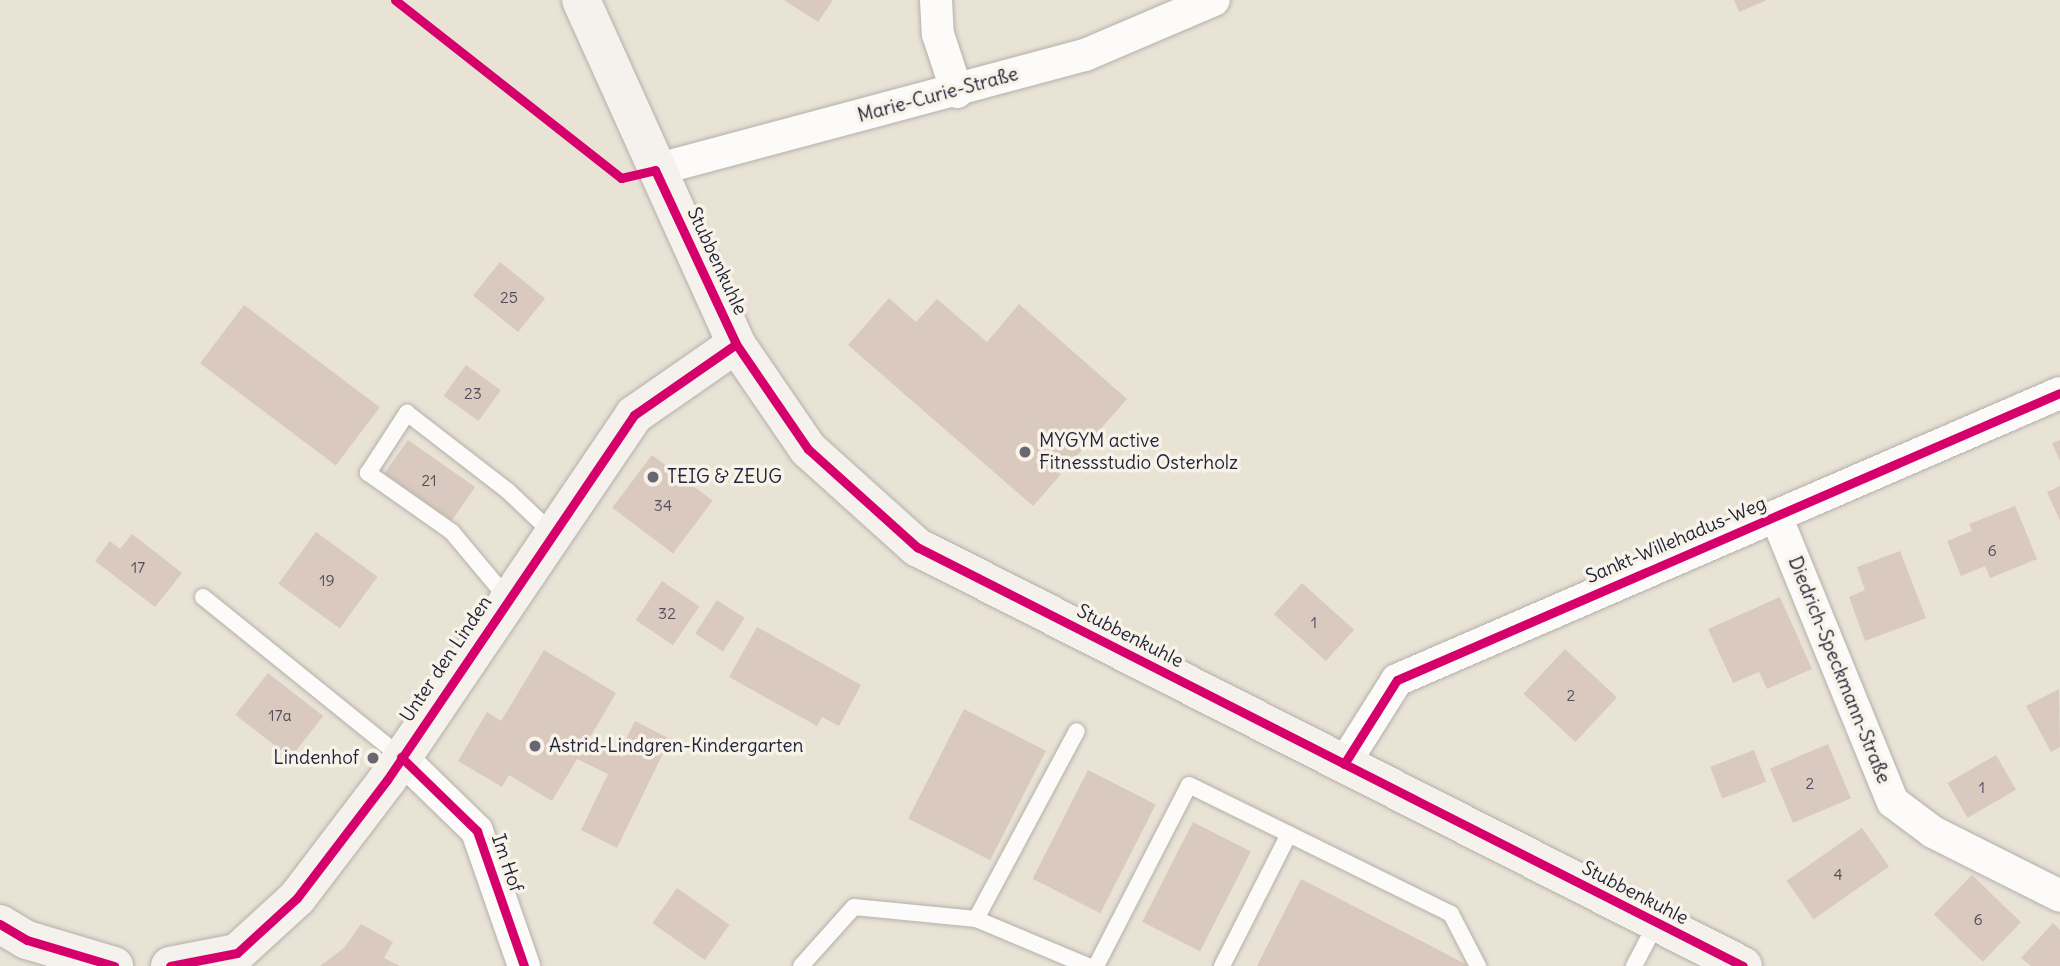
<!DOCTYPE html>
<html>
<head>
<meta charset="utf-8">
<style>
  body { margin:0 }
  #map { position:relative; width:2060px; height:966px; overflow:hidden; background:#e9e3d6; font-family:Delius,sans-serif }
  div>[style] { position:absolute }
  .building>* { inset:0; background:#dac9be; transform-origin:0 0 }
  .roads { filter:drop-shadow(0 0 2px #b4b0aa) drop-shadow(0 0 2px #b4b0aa) }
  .lane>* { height:16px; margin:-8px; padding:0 8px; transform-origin:8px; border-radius:8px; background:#fcfbf9 }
  .street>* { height:32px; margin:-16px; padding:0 16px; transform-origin:16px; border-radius:16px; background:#fcfbf9 }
  .secondary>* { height:38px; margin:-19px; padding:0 19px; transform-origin:19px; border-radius:19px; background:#f5f2ee }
  .cycleway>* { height:9px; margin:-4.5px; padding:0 4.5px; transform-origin:4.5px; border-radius:4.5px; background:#d6006c }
  .dots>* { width:19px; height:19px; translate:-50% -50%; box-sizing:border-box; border:4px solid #f7f3e8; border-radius:50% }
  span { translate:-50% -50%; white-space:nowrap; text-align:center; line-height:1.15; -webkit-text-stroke:7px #f7f3e8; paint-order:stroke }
  .number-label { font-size:16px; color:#504c5c }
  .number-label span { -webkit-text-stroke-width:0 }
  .street-label { font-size:19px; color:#22223b }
  .poi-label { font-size:19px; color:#22223b }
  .left { translate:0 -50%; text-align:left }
  .right { translate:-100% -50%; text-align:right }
</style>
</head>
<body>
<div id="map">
  <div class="building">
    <i style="clip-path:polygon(784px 0,833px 0,818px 22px)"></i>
    <i style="clip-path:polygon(1734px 0,1767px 0,1739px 12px)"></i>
    <i style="left:500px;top:262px;width:58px;height:43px;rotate:39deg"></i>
    <i style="clip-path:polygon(889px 298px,916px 322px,937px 299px,987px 342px,1019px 304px,1127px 399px,1033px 506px,848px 345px)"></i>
    <i style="left:244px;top:305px;width:170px;height:73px;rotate:37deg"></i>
    <i style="left:466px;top:365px;width:43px;height:38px;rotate:36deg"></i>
    <i style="left:408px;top:440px;width:82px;height:41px;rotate:35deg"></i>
    <i style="clip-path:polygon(2060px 440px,2060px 461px,2052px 443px)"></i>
    <i style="left:652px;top:455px;width:76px;height:66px;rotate:37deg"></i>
    <i style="clip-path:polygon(2060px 486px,2060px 521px,2047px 492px)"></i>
    <i style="clip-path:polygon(2015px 506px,2037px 559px,1990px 578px,1985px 566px,1961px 576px,1947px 541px,1972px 531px,1969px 524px)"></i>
    <i style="left:316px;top:532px;width:76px;height:64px;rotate:36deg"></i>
    <i style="clip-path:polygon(132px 534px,182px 573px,155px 607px,95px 561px,110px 541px,120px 549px)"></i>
    <i style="clip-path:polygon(1900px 551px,1926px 618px,1865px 641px,1849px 597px,1865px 590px,1857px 567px)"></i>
    <i style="left:662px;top:581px;width:45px;height:47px;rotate:34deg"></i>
    <i style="left:1302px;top:583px;width:70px;height:42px;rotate:42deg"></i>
    <i style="clip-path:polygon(1780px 597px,1812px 669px,1767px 689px,1759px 672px,1733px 683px,1708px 629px)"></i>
    <i style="left:717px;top:600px;width:33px;height:40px;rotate:33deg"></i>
    <i style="clip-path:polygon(757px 627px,861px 685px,839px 726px,822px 717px,817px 726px,729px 677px)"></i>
    <i style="left:1565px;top:649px;width:71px;height:61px;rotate:43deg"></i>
    <i style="clip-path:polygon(544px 650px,616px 693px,589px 739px,619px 753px,635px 721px,670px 739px,617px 848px,581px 830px,608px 774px,577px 759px,552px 801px,509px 775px,502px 787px,458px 761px,487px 712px,501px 721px)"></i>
    <i style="left:268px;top:673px;width:70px;height:53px;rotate:38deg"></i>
    <i style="clip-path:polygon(2059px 689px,2060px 747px,2051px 752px,2026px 706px)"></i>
    <i style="left:964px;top:709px;width:92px;height:123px;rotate:27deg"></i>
    <i style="left:1828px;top:744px;width:59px;height:63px;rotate:67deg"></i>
    <i style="left:1754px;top:750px;width:34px;height:47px;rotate:69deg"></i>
    <i style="left:1996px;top:755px;width:40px;height:56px;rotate:60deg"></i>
    <i style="left:1088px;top:770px;width:76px;height:122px;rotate:27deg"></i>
    <i style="left:1193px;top:822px;width:65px;height:112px;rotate:27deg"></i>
    <i style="left:1862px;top:828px;width:47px;height:92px;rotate:55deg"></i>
    <i style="left:1972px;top:875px;width:68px;height:55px;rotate:44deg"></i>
    <i style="clip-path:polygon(1301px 879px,1431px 946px,1469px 966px,1257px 966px)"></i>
    <i style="left:677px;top:888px;width:64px;height:43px;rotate:35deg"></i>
    <i style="clip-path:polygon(2053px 923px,2060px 930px,2060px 966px,2031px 966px,2021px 958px)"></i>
    <i style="clip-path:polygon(361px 924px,393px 942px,384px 958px,400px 966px,320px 966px,344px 948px)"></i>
  </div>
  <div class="roads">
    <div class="lane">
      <i style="left:203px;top:597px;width:255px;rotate:38.9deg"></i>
      <i style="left:508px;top:599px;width:87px;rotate:-129.9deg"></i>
      <i style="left:452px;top:532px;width:103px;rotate:-144.9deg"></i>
      <i style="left:368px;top:473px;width:72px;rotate:-57deg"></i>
      <i style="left:407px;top:413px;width:128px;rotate:37.7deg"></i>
      <i style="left:508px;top:491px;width:62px;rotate:43.7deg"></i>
      <i style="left:976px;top:919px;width:213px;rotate:-61.8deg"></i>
      <i style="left:801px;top:966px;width:79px;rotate:-48.1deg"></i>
      <i style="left:854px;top:907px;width:123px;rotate:5.6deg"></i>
      <i style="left:976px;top:919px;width:121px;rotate:22.8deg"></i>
      <i style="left:1096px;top:966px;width:203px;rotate:-62.8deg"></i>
      <i style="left:1189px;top:785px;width:292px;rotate:26.2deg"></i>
      <i style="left:1451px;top:914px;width:59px;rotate:62.6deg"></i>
      <i style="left:1222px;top:966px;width:148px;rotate:-63.1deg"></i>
      <i style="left:1634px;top:966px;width:47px;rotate:-62.4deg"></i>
    </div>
    <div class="street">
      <i style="left:936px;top:0;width:34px;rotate:87deg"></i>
      <i style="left:938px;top:34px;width:61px;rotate:71.9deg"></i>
      <i style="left:655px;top:170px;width:445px;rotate:-15deg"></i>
      <i style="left:1085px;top:55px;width:140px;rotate:-23.1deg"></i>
      <i style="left:1776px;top:516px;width:309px;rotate:67.8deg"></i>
      <i style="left:1893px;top:802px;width:50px;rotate:36.9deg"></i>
      <i style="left:1933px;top:832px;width:142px;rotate:26.7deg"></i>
      <i style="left:401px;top:757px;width:106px;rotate:44.2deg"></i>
      <i style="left:477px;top:831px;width:143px;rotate:70.8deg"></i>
      <i style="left:1344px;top:764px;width:99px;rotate:-57.8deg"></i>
      <i style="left:1397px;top:680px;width:722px;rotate:-23.41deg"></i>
    </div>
    <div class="secondary">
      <i style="left:581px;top:0;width:377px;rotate:65.7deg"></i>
      <i style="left:736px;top:344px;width:127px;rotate:55.6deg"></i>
      <i style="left:808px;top:449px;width:147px;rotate:42deg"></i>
      <i style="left:917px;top:547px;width:926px;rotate:26.9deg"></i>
      <i style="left:0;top:924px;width:31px;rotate:31deg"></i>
      <i style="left:27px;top:940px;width:91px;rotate:16.6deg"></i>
      <i style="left:170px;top:966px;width:68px;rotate:-11deg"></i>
      <i style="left:237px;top:953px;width:81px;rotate:-42.5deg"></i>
      <i style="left:297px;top:898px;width:148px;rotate:-52.7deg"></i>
      <i style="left:387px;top:780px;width:441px;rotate:-55.9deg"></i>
      <i style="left:634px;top:415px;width:124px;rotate:-34.8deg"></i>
    </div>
  </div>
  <div class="cycleway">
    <i style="left:395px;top:0;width:288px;rotate:38.2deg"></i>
    <i style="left:621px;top:178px;width:35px;rotate:-13deg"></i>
    <i style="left:655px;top:170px;width:192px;rotate:65deg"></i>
    <i style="left:736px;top:344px;width:127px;rotate:55.6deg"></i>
    <i style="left:808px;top:449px;width:147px;rotate:42deg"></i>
    <i style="left:917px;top:547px;width:926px;rotate:26.9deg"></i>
    <i style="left:401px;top:757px;width:106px;rotate:44.2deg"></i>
    <i style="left:477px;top:831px;width:143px;rotate:70.8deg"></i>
    <i style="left:1344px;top:764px;width:99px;rotate:-57.8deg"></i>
    <i style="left:1397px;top:680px;width:722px;rotate:-23.41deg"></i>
    <i style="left:0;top:924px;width:31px;rotate:31deg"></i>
    <i style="left:27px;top:940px;width:91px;rotate:16.6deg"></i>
    <i style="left:170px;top:966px;width:68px;rotate:-11deg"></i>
    <i style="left:237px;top:953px;width:81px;rotate:-42.5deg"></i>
    <i style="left:297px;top:898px;width:148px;rotate:-52.7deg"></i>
    <i style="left:387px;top:780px;width:441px;rotate:-55.9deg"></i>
    <i style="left:634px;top:415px;width:124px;rotate:-34.8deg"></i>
  </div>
  <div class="dots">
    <i style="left:1025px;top:452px;background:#686671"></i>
    <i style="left:653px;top:477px;background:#686671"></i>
    <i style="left:535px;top:746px;background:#686671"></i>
    <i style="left:373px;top:758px;background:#686671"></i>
  </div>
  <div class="number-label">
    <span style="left:509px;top:297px">25</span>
    <span style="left:473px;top:393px">23</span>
    <span style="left:429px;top:480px">21</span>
    <span style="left:663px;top:505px">34</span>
    <span style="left:1992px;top:550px">6</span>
    <span style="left:138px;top:567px">17</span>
    <span style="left:327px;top:580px">19</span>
    <span style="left:667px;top:613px">32</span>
    <span style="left:1314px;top:622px">1</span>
    <span style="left:1571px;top:695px">2</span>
    <span style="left:280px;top:715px">17a</span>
    <span style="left:1810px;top:783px">2</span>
    <span style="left:1982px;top:787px">1</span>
    <span style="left:1838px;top:874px">4</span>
    <span style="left:1978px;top:919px">6</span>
  </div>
  <div class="street-label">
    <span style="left:938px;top:95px;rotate:-15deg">Marie-Curie-Straße</span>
    <span style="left:717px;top:261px;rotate:65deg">Stubbenkuhle</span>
    <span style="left:1676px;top:540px;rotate:-23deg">Sankt-Willehadus-Weg</span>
    <span style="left:1130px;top:636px;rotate:27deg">Stubbenkuhle</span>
    <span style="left:446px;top:659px;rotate:-56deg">Unter den Linden</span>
    <span style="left:1839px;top:670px;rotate:68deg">Diedrich-Speckmann-Straße</span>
    <span style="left:507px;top:863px;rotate:71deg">Im Hof</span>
    <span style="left:1635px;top:893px;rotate:27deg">Stubbenkuhle</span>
  </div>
  <div class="poi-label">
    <span class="left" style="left:1039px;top:452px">MYGYM active<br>Fitnessstudio Osterholz</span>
    <span class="left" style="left:667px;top:477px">TEIG &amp; ZEUG</span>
    <span class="left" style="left:549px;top:746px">Astrid-Lindgren-Kindergarten</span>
    <span class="right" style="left:359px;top:758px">Lindenhof</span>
  </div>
</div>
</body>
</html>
